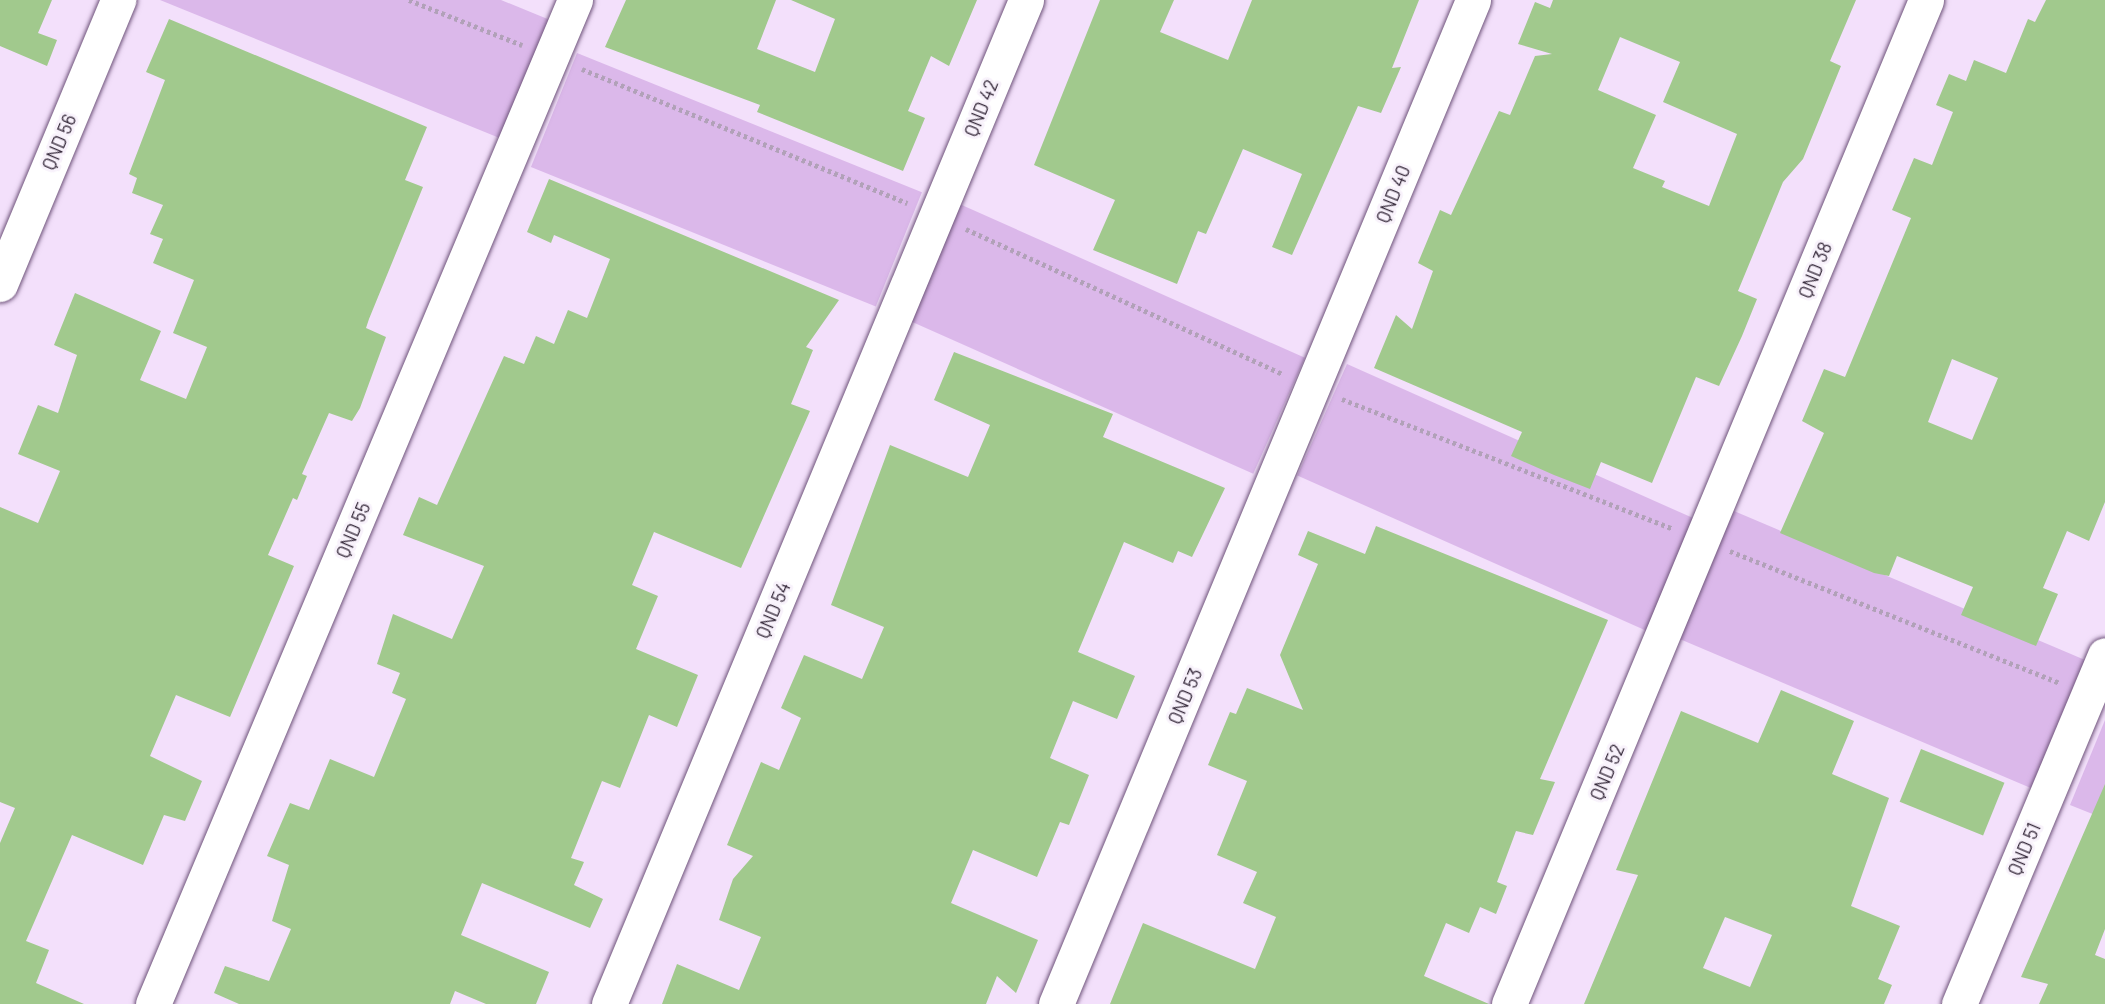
<!DOCTYPE html>
<html>
<head>
<meta charset="utf-8">
<style>
  body { margin:0 }
  #map { position:relative; width:2105px; height:1004px; overflow:hidden; background:#f3e0fb; font-family:Barlow,sans-serif }
  div>[style] { position:absolute }
  .green>* { inset:0; background:#dbb8ea; transform-origin:0 0 }
  .building>* { inset:0; background:#a1c98d; transform-origin:0 0 }
  .path>* { height:4.5px; margin-top:-2.25px; transform-origin:0; background:repeating-linear-gradient(90deg,#b1a1b8 0 3.5px,transparent 0 7px) }
  .roads { filter:drop-shadow(0 0 2px #6e537a) drop-shadow(0 0 2px #6e537a) }
  .minor>* { height:35px; margin:-17.5px; padding:0 17.5px; transform-origin:17.5px; border-radius:17.5px; background:#fff }
  span { translate:-50% -50%; white-space:nowrap; text-align:center; line-height:1.15; -webkit-text-stroke:6px #f8f2fb; paint-order:stroke }
  .street-label { font-size:19px; color:#372b3c }
</style>
</head>
<body>
<div id="map">
  <div class="green">
    <i style="clip-path:polygon(160px 0,501px 0,550px 20px,502px 139px)"></i>
    <i style="left:577px;top:53px;width:372px;height:123px;rotate:22deg"></i>
    <i style="left:955px;top:202px;width:383px;height:127px;rotate:24deg"></i>
    <i style="left:1347px;top:364px;width:385px;height:122px;rotate:24deg"></i>
    <i style="left:1734px;top:511px;width:382px;height:139px;rotate:23deg"></i>
    <i style="clip-path:polygon(2105px 720px,2105px 819px,2070px 805px)"></i>
  </div>
  <div class="building">
    <i style="clip-path:polygon(0 0,52px 0,38px 33px,57px 40px,47px 66px,0 46px)"></i>
    <i style="clip-path:polygon(626px 0,776px 0,757px 49px,815px 72px,835px 19px,791px 0,977px 0,949px 66px,931px 56px,908px 111px,925px 118px,903px 171px,757px 112px,760px 105px,605px 47px)"></i>
    <i style="clip-path:polygon(1100px 0,1174px 0,1160px 32px,1228px 60px,1252px 0,1419px 0,1392px 68px,1401px 67px,1381px 113px,1358px 106px,1292px 255px,1272px 247px,1302px 174px,1243px 149px,1206px 234px,1198px 231px,1177px 284px,1093px 250px,1115px 200px,1034px 165px)"></i>
    <i style="clip-path:polygon(evenodd,1553px 0,1856px 0,1830px 61px,1841px 66px,1803px 159px,1783px 182px,1738px 291px,1757px 299px,1742px 336px,1719px 386px,1696px 377px,1652px 483px,1601px 462px,1590px 489px,1554px 475px,1511px 456px,1522px 432px,1374px 368px,1396px 315px,1412px 329px,1433px 271px,1418px 263px,1440px 210px,1451px 215px,1499px 111px,1510px 115px,1535px 56px,1552px 54px,1518px 44px,1535px 2px,1550px 8px,1553px 0,1620px 37px,1680px 62px,1663px 102px,1737px 134px,1709px 206px,1662px 187px,1665px 181px,1633px 168px,1656px 115px,1598px 90px,1620px 37px)"></i>
    <i style="clip-path:polygon(evenodd,2046px 0,2105px 0,2105px 502px,2089px 541px,2067px 531px,2043px 588px,2058px 594px,2036px 646px,1961px 615px,1973px 587px,1897px 556px,1889px 576px,1874px 573px,1780px 533px,1824px 433px,1802px 421px,1824px 369px,1845px 377px,1911px 218px,1892px 210px,1914px 158px,1932px 165px,1953px 112px,1936px 105px,1949px 74px,1966px 81px,1974px 60px,2006px 73px,2028px 19px,2035px 22px,2046px 0,1952px 359px,1998px 378px,1972px 440px,1928px 422px,1952px 359px)"></i>
    <i style="clip-path:polygon(169px 19px,427px 127px,405px 180px,423px 187px,369px 319px,366px 328px,386px 337px,360px 408px,352px 421px,329px 413px,302px 474px,307px 476px,297px 500px,293px 498px,268px 555px,294px 566px,230px 717px,176px 695px,150px 756px,202px 781px,185px 821px,164px 815px,143px 865px,72px 835px,26px 941px,49px 950px,36px 983px,84px 1004px,0 1004px,0 843px,15px 808px,0 802px,0 507px,38px 523px,60px 471px,18px 454px,38px 405px,58px 413px,77px 355px,54px 345px,75px 293px,161px 331px,140px 380px,186px 399px,207px 347px,173px 333px,194px 280px,153px 263px,163px 239px,150px 234px,163px 205px,132px 193px,137px 178px,129px 174px,165px 80px,146px 72px)"></i>
    <i style="clip-path:polygon(549px 179px,839px 300px,806px 347px,813px 350px,791px 404px,810px 411px,741px 568px,654px 532px,632px 585px,658px 596px,636px 649px,698px 675px,677px 727px,649px 715px,620px 788px,602px 781px,571px 858px,584px 862px,574px 885px,603px 899px,590px 928px,482px 883px,461px 935px,549px 972px,536px 1004px,486px 1004px,455px 991px,450px 1004px,239px 1004px,214px 993px,225px 966px,269px 981px,291px 929px,272px 921px,289px 865px,267px 856px,290px 803px,309px 810px,330px 759px,374px 777px,406px 699px,392px 693px,400px 673px,377px 664px,393px 614px,452px 639px,484px 566px,403px 535px,419px 497px,437px 505px,504px 356px,524px 364px,536px 336px,554px 344px,568px 310px,587px 318px,610px 259px,554px 235px,551px 243px,527px 232px)"></i>
    <i style="clip-path:polygon(954px 352px,1113px 414px,1103px 437px,1225px 488px,1192px 557px,1178px 551px,1173px 563px,1124px 542px,1078px 652px,1135px 676px,1117px 719px,1073px 701px,1050px 758px,1089px 775px,1069px 825px,1060px 822px,1037px 877px,973px 850px,951px 903px,1038px 940px,1016px 993px,997px 976px,986px 1004px,662px 1004px,677px 964px,739px 990px,761px 937px,719px 920px,733px 879px,753px 856px,727px 845px,761px 762px,779px 770px,801px 718px,781px 708px,804px 655px,862px 679px,884px 627px,831px 605px,890px 445px,968px 477px,990px 425px,934px 400px)"></i>
    <i style="clip-path:polygon(1376px 526px,1608px 620px,1540px 779px,1555px 782px,1533px 835px,1516px 831px,1497px 882px,1507px 886px,1496px 914px,1480px 907px,1469px 933px,1446px 923px,1424px 976px,1489px 1004px,1110px 1004px,1143px 923px,1255px 969px,1276px 917px,1243px 903px,1257px 872px,1217px 855px,1247px 781px,1208px 765px,1230px 712px,1236px 714px,1247px 688px,1303px 710px,1280px 655px,1318px 564px,1298px 555px,1308px 531px,1365px 554px)"></i>
    <i style="clip-path:polygon(evenodd,1781px 690px,1854px 721px,1832px 774px,1889px 798px,1851px 906px,1900px 926px,1878px 979px,1892px 985px,1884px 1004px,1584px 1004px,1638px 875px,1616px 870px,1681px 711px,1758px 743px,1781px 690px,1725px 917px,1772px 935px,1750px 987px,1703px 968px,1725px 917px)"></i>
    <i style="left:1921px;top:749px;width:90px;height:57px;rotate:22deg"></i>
    <i style="clip-path:polygon(2105px 784px,2105px 929px,2095px 955px,2105px 959px,2105px 1004px,2039px 1004px,2048px 984px,2021px 977px)"></i>
  </div>
  <div class="path">
    <i style="left:409px;top:0;width:122px;rotate:21.7deg"></i>
    <i style="left:582px;top:69px;width:352px;rotate:22.4deg"></i>
    <i style="left:966px;top:229px;width:349px;rotate:24.6deg"></i>
    <i style="left:1342px;top:399px;width:356px;rotate:21.4deg"></i>
    <i style="left:1730px;top:551px;width:355px;rotate:21.8deg"></i>
  </div>
  <div class="roads">
    <div class="minor">
      <i style="left:0;top:284px;width:308px;rotate:-67.4deg"></i>
      <i style="left:153px;top:1004px;width:1089px;rotate:-67.2deg"></i>
      <i style="left:609px;top:1004px;width:1087px;rotate:-67.44deg"></i>
      <i style="left:1056px;top:1004px;width:1087px;rotate:-67.44deg"></i>
      <i style="left:1509px;top:1004px;width:1087px;rotate:-67.44deg"></i>
      <i style="left:1959px;top:1004px;width:378px;rotate:-67.3deg"></i>
    </div>
  </div>
  <div class="street-label">
    <span style="left:981px;top:108px;rotate:-68deg">QND 42</span>
    <span style="left:59px;top:142px;rotate:-67deg">QND 56</span>
    <span style="left:1393px;top:194px;rotate:-68deg">QND 40</span>
    <span style="left:1815px;top:270px;rotate:-68deg">QND 38</span>
    <span style="left:353px;top:530px;rotate:-67deg">QND 55</span>
    <span style="left:773px;top:610px;rotate:-67deg">QND 54</span>
    <span style="left:1185px;top:696px;rotate:-67deg">QND 53</span>
    <span style="left:1607px;top:772px;rotate:-67deg">QND 52</span>
    <span style="left:2024px;top:849px;rotate:-67deg">QND 51</span>
  </div>
</div>
</body>
</html>
